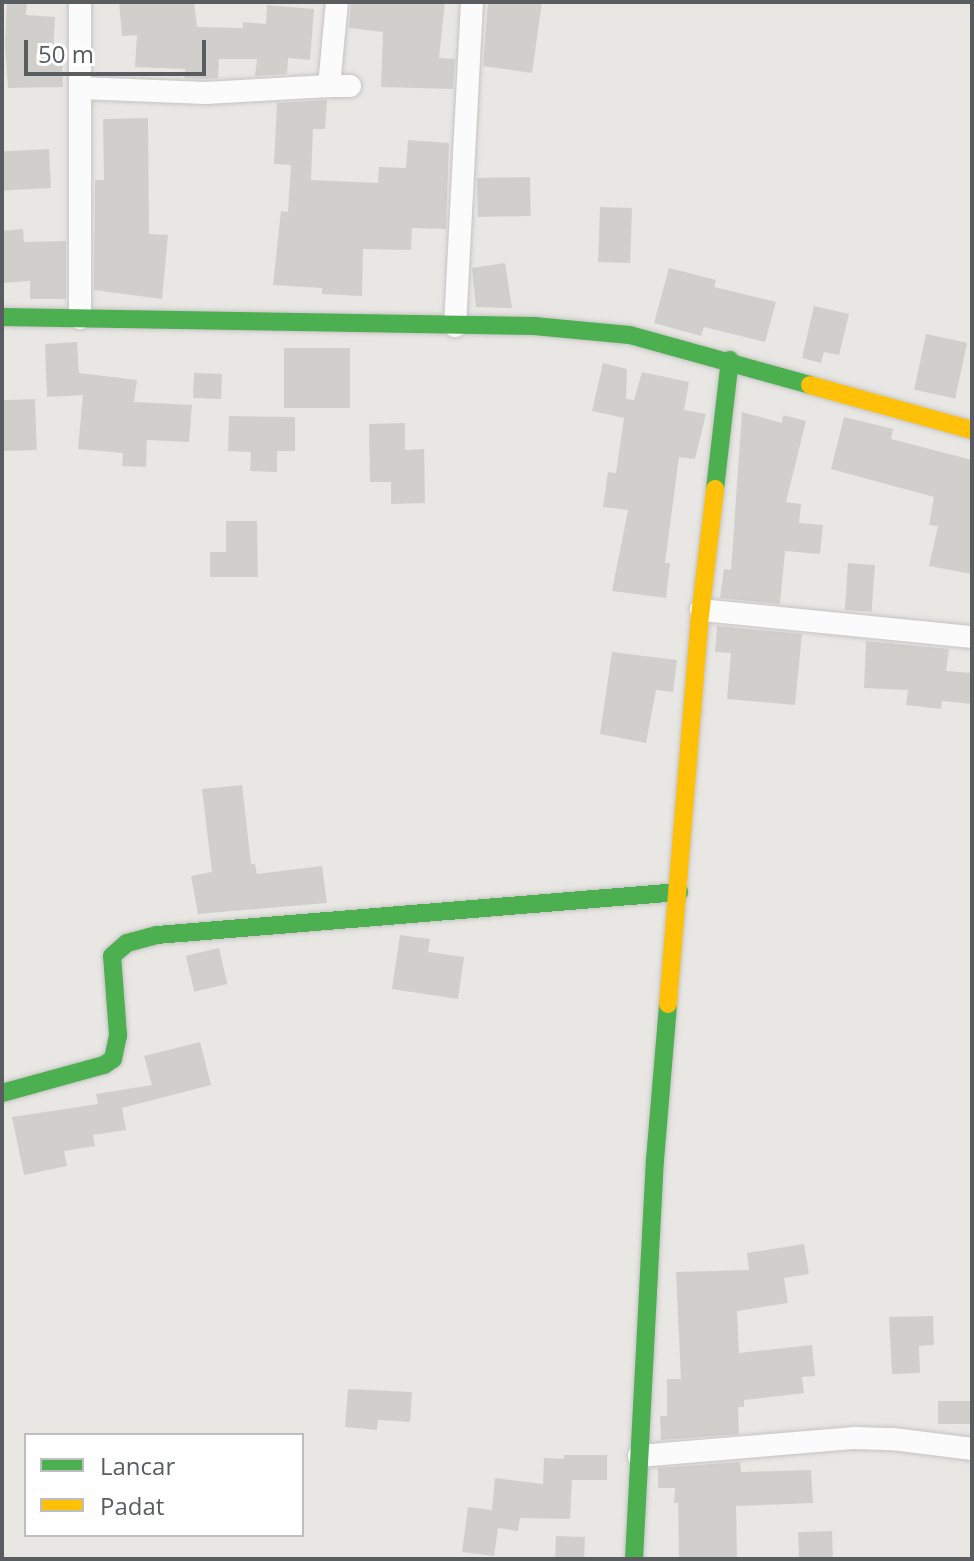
<!DOCTYPE html>
<html>
<head>
<meta charset="utf-8">
<style>
  body { margin:0 }
  #map { position:relative; width:974px; height:1561px; overflow:hidden; background:#e9e7e3; font-family:"Open Sans",sans-serif }
  div>[style] { position:absolute }
  .building>* { inset:0; background:#d0cfcc; transform-origin:0 0 }
  .roads { filter:drop-shadow(0 0 2px #c5c4c4) drop-shadow(0 0 2px #c5c4c4) }
  .street>* { height:22px; margin:-11px; padding:0 11px; transform-origin:11px; border-radius:11px; background:#fcfbfb }
  .fast>* { height:18px; margin:-9px; padding:0 9px; transform-origin:9px; border-radius:9px; background:#4caf50 }
  .slow>* { height:18px; margin:-9px; padding:0 9px; transform-origin:9px; border-radius:9px; background:#ffc107 }
  span { translate:-50% -50%; white-space:nowrap; text-align:center; line-height:1.15; -webkit-text-stroke:6px #fff; paint-order:stroke }
  .frame { position:absolute; inset:0; border:4px solid #5a5d60; pointer-events:none }
  .legend { position:absolute; left:24px; top:1433px; width:280px; height:104px; box-sizing:border-box; background:#fff; border:2px solid #bdbebf; margin:0; padding:10px 14px; list-style:none; font-size:24px; color:#5a5d60 }
  .legend li { display:flex; align-items:center; gap:16px; height:40px }
  .legend b { width:40px; border:2px solid #bdbebf }
  .scale { position:absolute; left:24px; top:40px; width:182px; height:36px; box-sizing:border-box; border:4px solid #5a5d60; border-top:0; padding-left:10px; font-size:24px; line-height:28px; white-space:nowrap; color:#5a5d60; -webkit-text-stroke:6px #fff; paint-order:stroke }
</style>
</head>
<body>
<div id="map">
  <div class="building">
    <i style="clip-path:polygon(7px 2px,27px 2px,26px 15px,55px 17px,53px 57px,62px 57px,63px 87px,8px 88px,5px 45px)"></i>
    <i style="clip-path:polygon(119px 2px,194px 2px,197px 27px,243px 28px,243px 22px,266px 24px,267px 5px,314px 9px,310px 60px,288px 58px,287px 74px,255px 76px,257px 59px,219px 59px,218px 78px,206px 79px,185px 78px,185px 69px,135px 67px,137px 35px,122px 36px)"></i>
    <i style="clip-path:polygon(351px 2px,445px 2px,439px 58px,455px 59px,453px 89px,381px 87px,383px 32px,349px 28px)"></i>
    <i style="clip-path:polygon(488px 2px,542px 2px,532px 73px,483px 66px)"></i>
    <i style="clip-path:polygon(327px 100px,325px 129px,313px 129px,311px 180px,378px 183px,379px 167px,406px 168px,408px 140px,449px 143px,446px 229px,412px 228px,411px 250px,363px 249px,362px 296px,322px 294px,322px 288px,273px 285px,281px 211px,288px 212px,291px 165px,274px 164px,277px 103px)"></i>
    <i style="clip-path:polygon(148px 118px,149px 234px,168px 235px,162px 299px,94px 290px,95px 180px,104px 180px,103px 119px)"></i>
    <i style="left:49px;top:149px;width:39px;height:47px;rotate:87deg"></i>
    <i style="left:530px;top:177px;width:39px;height:53px;rotate:89deg"></i>
    <i style="left:600px;top:207px;width:32px;height:55px;rotate:2deg"></i>
    <i style="clip-path:polygon(23px 229px,24px 242px,66px 241px,66px 299px,30px 299px,30px 281px,2px 283px,2px 231px)"></i>
    <i style="clip-path:polygon(505px 263px,512px 308px,476px 307px,472px 268px)"></i>
    <i style="clip-path:polygon(669px 268px,716px 280px,714px 287px,776px 302px,765px 342px,704px 327px,701px 336px,654px 323px)"></i>
    <i style="clip-path:polygon(814px 306px,849px 314px,839px 355px,824px 352px,821px 363px,802px 358px)"></i>
    <i style="left:926px;top:334px;width:42px;height:57px;rotate:12deg"></i>
    <i style="clip-path:polygon(77px 342px,79px 373px,137px 380px,134px 402px,192px 405px,189px 442px,147px 440px,146px 467px,122px 466px,123px 453px,78px 449px,83px 395px,47px 397px,45px 344px)"></i>
    <i style="left:284px;top:348px;width:66px;height:60px"></i>
    <i style="clip-path:polygon(603px 363px,627px 369px,626px 399px,634px 400px,642px 372px,689px 382px,684px 410px,706px 414px,695px 459px,679px 457px,665px 563px,670px 563px,666px 598px,612px 591px,628px 510px,603px 507px,608px 472px,616px 473px,624px 418px,592px 411px)"></i>
    <i style="left:194px;top:373px;width:28px;height:25px;rotate:2deg"></i>
    <i style="left:35px;top:399px;width:51px;height:33px;rotate:88deg"></i>
    <i style="clip-path:polygon(742px 412px,782px 423px,783px 415px,806px 421px,786px 502px,801px 504px,799px 523px,823px 525px,820px 554px,785px 551px,780px 604px,720px 598px,724px 569px,731px 570px)"></i>
    <i style="clip-path:polygon(229px 416px,295px 417px,295px 451px,277px 451px,277px 472px,250px 471px,251px 452px,228px 451px)"></i>
    <i style="clip-path:polygon(844px 417px,893px 429px,891px 439px,972px 460px,972px 574px,929px 566px,938px 526px,929px 525px,934px 497px,831px 469px)"></i>
    <i style="clip-path:polygon(405px 423px,405px 450px,424px 449px,425px 503px,391px 504px,391px 482px,370px 482px,369px 424px)"></i>
    <i style="clip-path:polygon(226px 521px,257px 521px,258px 577px,210px 577px,210px 552px,226px 552px)"></i>
    <i style="left:848px;top:563px;width:27px;height:47px;rotate:4deg"></i>
    <i style="clip-path:polygon(717px 626px,802px 634px,795px 705px,727px 699px,731px 653px,715px 652px)"></i>
    <i style="clip-path:polygon(866px 641px,949px 649px,946px 671px,972px 673px,972px 704px,942px 701px,941px 709px,906px 705px,908px 690px,864px 688px)"></i>
    <i style="clip-path:polygon(612px 652px,677px 660px,673px 692px,656px 690px,646px 743px,600px 734px)"></i>
    <i style="clip-path:polygon(242px 785px,251px 864px,255px 864px,257px 874px,322px 866px,327px 903px,198px 914px,191px 876px,212px 872px,202px 789px)"></i>
    <i style="clip-path:polygon(400px 935px,430px 939px,428px 952px,464px 957px,458px 999px,392px 989px)"></i>
    <i style="left:219px;top:948px;width:37px;height:34px;rotate:77deg"></i>
    <i style="clip-path:polygon(200px 1042px,211px 1085px,122px 1108px,126px 1130px,93px 1135px,95px 1146px,64px 1151px,67px 1166px,24px 1175px,12px 1117px,98px 1104px,96px 1094px,152px 1085px,144px 1056px)"></i>
    <i style="clip-path:polygon(804px 1244px,809px 1274px,784px 1278px,788px 1303px,737px 1311px,739px 1353px,812px 1345px,815px 1376px,802px 1377px,804px 1393px,744px 1400px,744px 1407px,738px 1407px,739px 1434px,661px 1440px,660px 1416px,667px 1416px,667px 1379px,681px 1379px,676px 1272px,749px 1270px,747px 1253px)"></i>
    <i style="clip-path:polygon(933px 1316px,934px 1345px,919px 1346px,920px 1373px,892px 1374px,889px 1317px)"></i>
    <i style="clip-path:polygon(348px 1389px,412px 1392px,410px 1422px,378px 1420px,377px 1430px,345px 1427px)"></i>
    <i style="left:938px;top:1401px;width:34px;height:23px"></i>
    <i style="clip-path:polygon(564px 1455px,607px 1455px,607px 1480px,572px 1480px,570px 1519px,520px 1518px,518px 1531px,498px 1528px,494px 1556px,462px 1552px,468px 1507px,492px 1510px,495px 1478px,543px 1484px,544px 1458px,564px 1459px)"></i>
    <i style="clip-path:polygon(740px 1462px,741px 1472px,811px 1470px,813px 1503px,736px 1506px,737px 1559px,679px 1559px,678px 1503px,674px 1503px,675px 1488px,658px 1488px,658px 1468px)"></i>
    <i style="left:832px;top:1531px;width:28px;height:34px;rotate:88deg"></i>
    <i style="left:556px;top:1536px;width:29px;height:23px;rotate:2deg"></i>
  </div>
  <div class="roads">
    <div class="street">
      <i style="left:329px;top:86px;width:21px"></i>
      <i style="left:80px;top:88px;width:126px;rotate:2.3deg"></i>
      <i style="left:206px;top:93px;width:123px;rotate:-3.3deg"></i>
      <i style="left:329px;top:86px;width:84px;rotate:-84.6deg"></i>
      <i style="left:80px;top:318px;width:316px;rotate:-90deg"></i>
      <i style="left:455px;top:326px;width:324px;rotate:-87deg"></i>
      <i style="left:701px;top:610px;width:272px;rotate:5.7deg"></i>
      <i style="left:639px;top:1456px;width:217px;rotate:-4.8deg"></i>
      <i style="left:855px;top:1438px;width:38px;rotate:2deg"></i>
      <i style="left:893px;top:1439px;width:80px;rotate:7.2deg"></i>
    </div>
    <div class="fast">
      <i style="left:2px;top:317px;width:532px;rotate:0.97deg"></i>
      <i style="left:534px;top:326px;width:96px;rotate:5.4deg"></i>
      <i style="left:630px;top:335px;width:187px;rotate:15.5deg"></i>
      <i style="left:715px;top:489px;width:130px;rotate:-83.4deg"></i>
      <i style="left:2px;top:1093px;width:106px;rotate:-15.4deg"></i>
      <i style="left:104px;top:1065px;width:11px;rotate:-34deg"></i>
      <i style="left:113px;top:1059px;width:25px;rotate:-78deg"></i>
      <i style="left:118px;top:1035px;width:79px;rotate:-94.3deg"></i>
      <i style="left:112px;top:956px;width:20px;rotate:-41deg"></i>
      <i style="left:127px;top:943px;width:31px;rotate:-15deg"></i>
      <i style="left:157px;top:935px;width:524px;rotate:-4.71deg"></i>
      <i style="left:634px;top:1559px;width:400px;rotate:-87deg"></i>
      <i style="left:655px;top:1160px;width:157px;rotate:-85.2deg"></i>
    </div>
    <div class="slow">
      <i style="left:810px;top:385px;width:168px;rotate:15.5deg"></i>
      <i style="left:668px;top:1004px;width:381px;rotate:-85.3deg"></i>
      <i style="left:699px;top:624px;width:136px;rotate:-83.2deg"></i>
    </div>
  </div>
  <div class="frame"></div>
  <ul class="legend">
  <li><b style="height:10px;background:#4caf50"></b>Lancar</li>
  <li><b style="height:10px;background:#ffc107"></b>Padat</li>
  </ul>
  <div class="scale">50 m</div>
</div>
</body>
</html>
